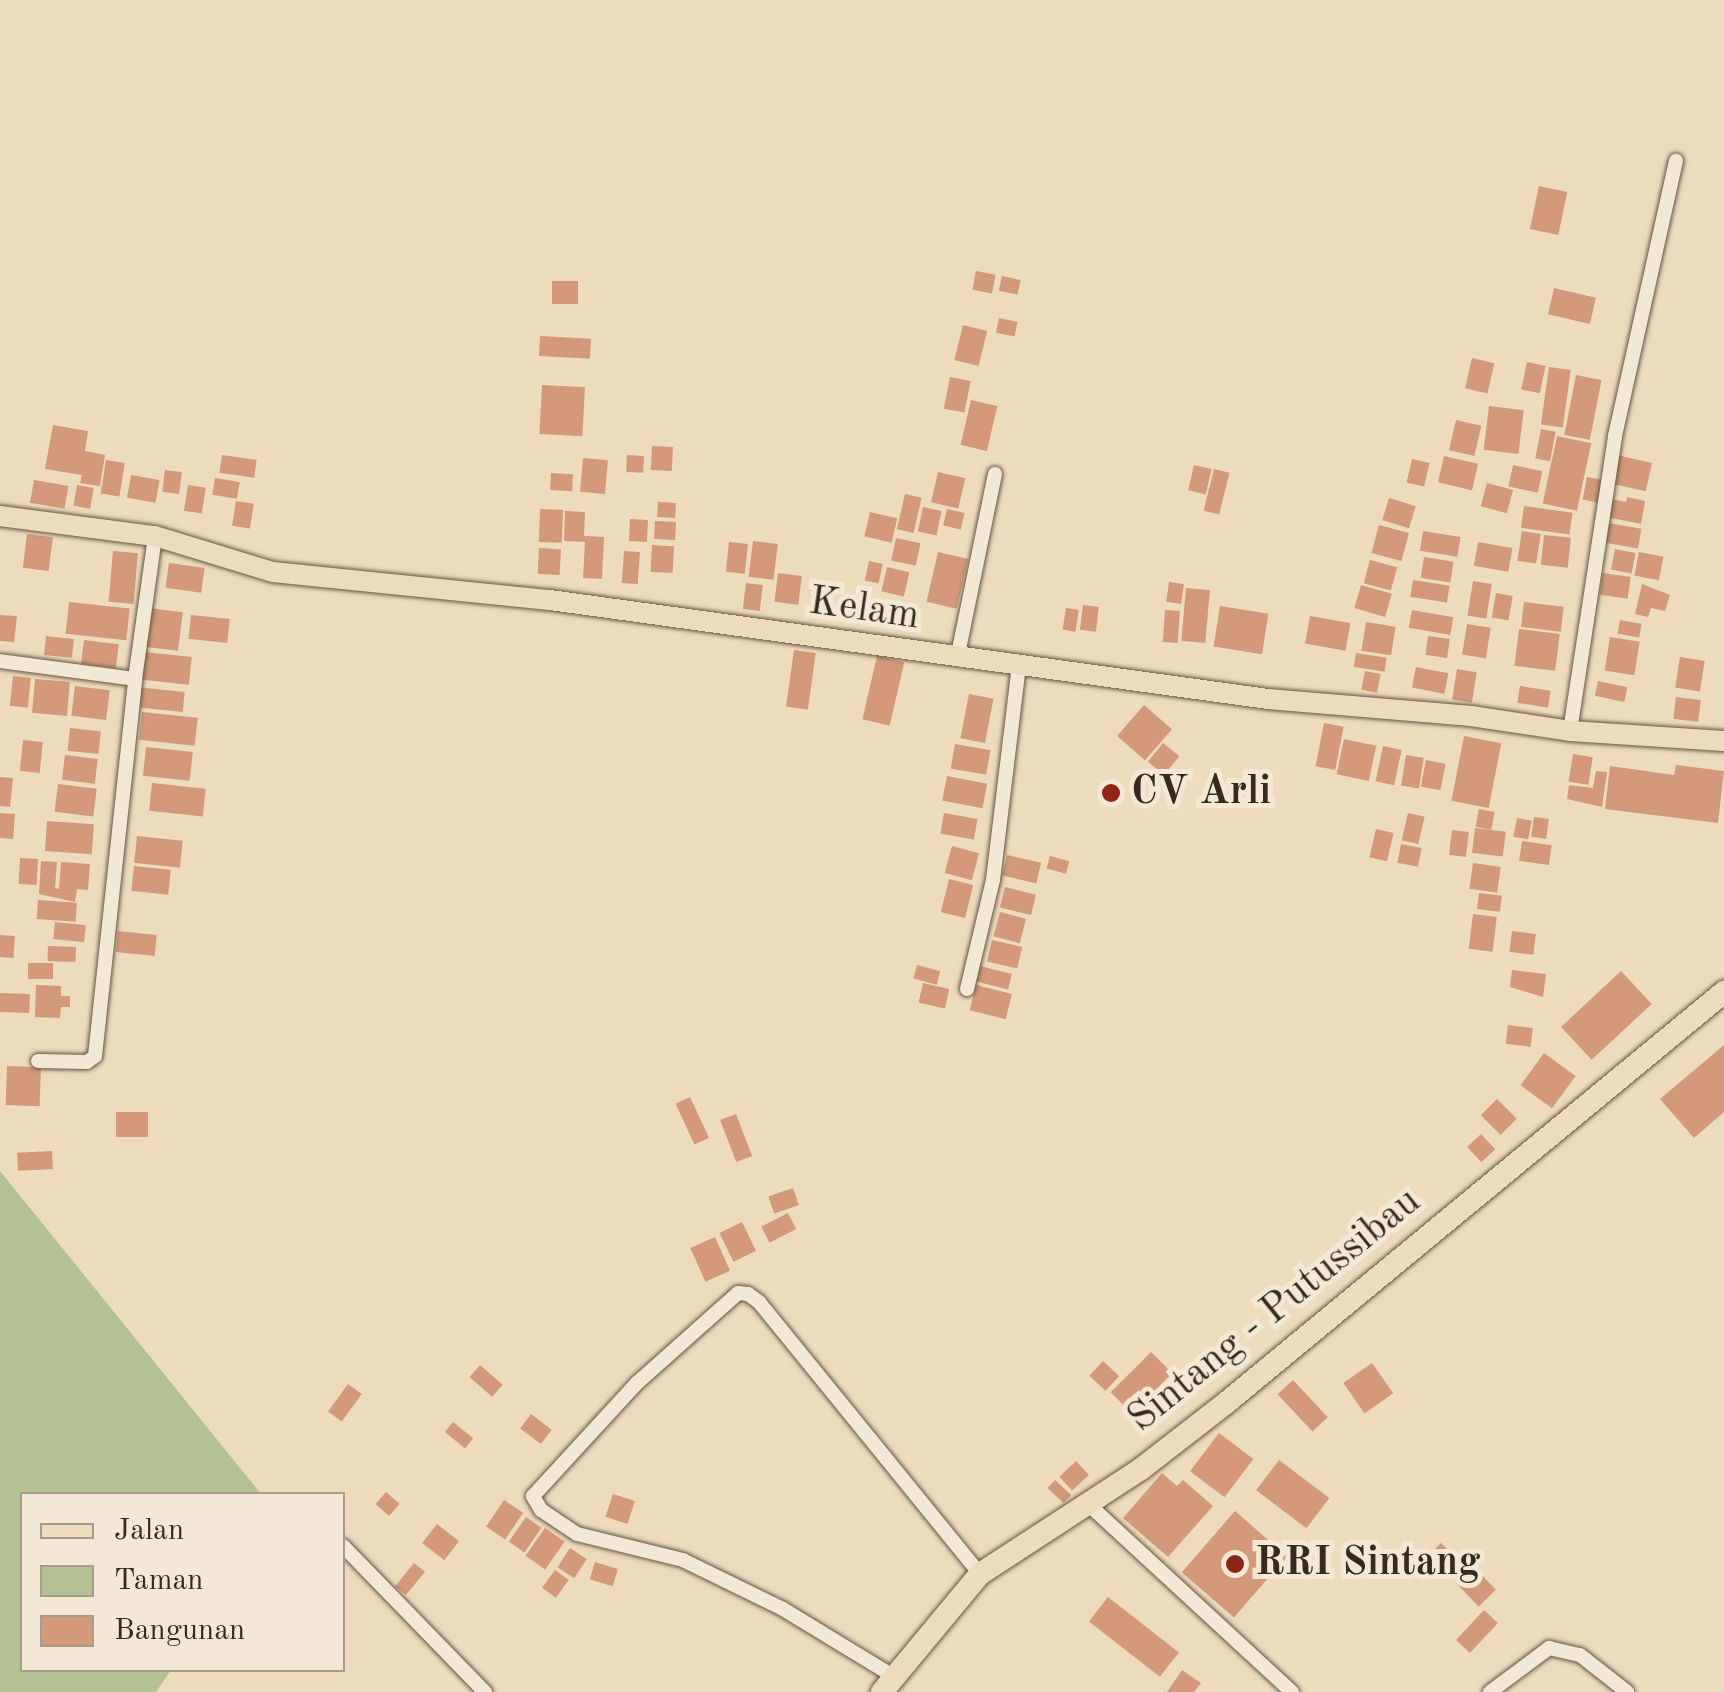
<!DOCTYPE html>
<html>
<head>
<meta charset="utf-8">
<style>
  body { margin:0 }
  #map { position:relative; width:1724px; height:1692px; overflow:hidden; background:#eddbbe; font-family:"Old Standard TT",serif }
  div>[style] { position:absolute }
  .green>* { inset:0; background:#b4c195 }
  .building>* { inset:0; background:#d4987a; transform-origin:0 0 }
  .roads { filter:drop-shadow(0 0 2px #635644) drop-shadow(0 0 2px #635644) }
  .minor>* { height:14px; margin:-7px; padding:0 7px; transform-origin:7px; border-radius:7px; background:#f3e8d5 }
  .primary>* { height:20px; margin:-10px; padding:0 10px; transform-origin:10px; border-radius:10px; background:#eddbbe }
  .trunk>* { height:22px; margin:-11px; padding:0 11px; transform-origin:11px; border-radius:11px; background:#eddbbe }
  .dots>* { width:28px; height:28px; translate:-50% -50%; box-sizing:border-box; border:5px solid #f3e8d5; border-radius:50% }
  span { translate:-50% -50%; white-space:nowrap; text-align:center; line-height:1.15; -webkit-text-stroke:10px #f3e8d5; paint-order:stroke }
  .street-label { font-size:40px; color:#352a1b }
  .poi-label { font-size:40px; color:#352a1b; font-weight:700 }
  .left { translate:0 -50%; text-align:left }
  .legend { position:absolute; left:20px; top:1492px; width:325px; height:180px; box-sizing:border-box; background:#f3e8d5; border:2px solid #a79c8b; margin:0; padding:12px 18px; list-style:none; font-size:30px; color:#352a1b }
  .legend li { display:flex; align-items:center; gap:20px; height:50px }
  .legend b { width:50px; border:2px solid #a79c8b }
</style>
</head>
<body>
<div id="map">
  <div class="green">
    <i style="clip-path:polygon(0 1171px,261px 1494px,22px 1494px,22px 1670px,171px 1670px,156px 1692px,0 1692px)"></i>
  </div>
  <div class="building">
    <i style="left:1539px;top:186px;width:29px;height:44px;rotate:12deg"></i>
    <i style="left:976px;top:271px;width:20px;height:19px;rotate:11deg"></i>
    <i style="left:1002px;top:276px;width:19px;height:15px;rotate:12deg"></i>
    <i style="left:552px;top:281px;width:26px;height:23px"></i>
    <i style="left:1554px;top:288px;width:43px;height:27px;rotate:13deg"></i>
    <i style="left:999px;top:318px;width:19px;height:15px;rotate:12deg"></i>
    <i style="left:963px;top:325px;width:25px;height:36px;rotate:14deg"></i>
    <i style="left:540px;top:336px;width:51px;height:20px;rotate:3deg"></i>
    <i style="left:1472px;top:358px;width:23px;height:31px;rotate:13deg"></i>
    <i style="left:1527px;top:362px;width:19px;height:28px;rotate:12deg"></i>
    <i style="left:1549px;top:367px;width:22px;height:58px;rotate:8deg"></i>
    <i style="left:1576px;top:375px;width:26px;height:61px;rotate:11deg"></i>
    <i style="left:950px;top:377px;width:21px;height:32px;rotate:11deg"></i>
    <i style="left:542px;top:385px;width:43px;height:49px;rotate:3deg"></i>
    <i style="left:971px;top:400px;width:27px;height:46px;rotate:13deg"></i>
    <i style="left:1489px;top:406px;width:35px;height:44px;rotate:7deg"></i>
    <i style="left:1456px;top:420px;width:26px;height:31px;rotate:13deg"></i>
    <i style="clip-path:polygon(53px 425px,88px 431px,85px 451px,105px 455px,100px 486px,80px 483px,82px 475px,45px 469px)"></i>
    <i style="left:1541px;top:429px;width:15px;height:30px;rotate:11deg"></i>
    <i style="left:1557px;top:436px;width:35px;height:69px;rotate:12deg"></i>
    <i style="left:652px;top:446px;width:21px;height:24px;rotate:3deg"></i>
    <i style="left:222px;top:455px;width:35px;height:18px;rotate:8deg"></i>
    <i style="left:627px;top:455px;width:17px;height:17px;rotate:3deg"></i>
    <i style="left:1617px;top:455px;width:36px;height:29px;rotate:13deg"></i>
    <i style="left:1444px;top:456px;width:35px;height:27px;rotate:13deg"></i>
    <i style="left:583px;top:458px;width:25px;height:34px;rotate:5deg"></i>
    <i style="left:1412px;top:459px;width:18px;height:24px;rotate:13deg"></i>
    <i style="left:106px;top:460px;width:19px;height:34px;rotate:9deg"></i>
    <i style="left:1194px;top:465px;width:18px;height:26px;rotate:13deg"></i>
    <i style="left:1513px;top:465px;width:30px;height:22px;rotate:12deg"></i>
    <i style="left:1214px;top:469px;width:16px;height:43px;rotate:14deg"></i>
    <i style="left:165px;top:470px;width:17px;height:22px;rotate:7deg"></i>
    <i style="left:938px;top:472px;width:28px;height:31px;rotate:13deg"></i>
    <i style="left:551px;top:473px;width:22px;height:17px;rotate:3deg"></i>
    <i style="left:131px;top:475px;width:29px;height:23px;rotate:10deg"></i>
    <i style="left:1587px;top:477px;width:16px;height:23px;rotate:11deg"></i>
    <i style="left:215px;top:478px;width:25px;height:17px;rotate:9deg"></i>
    <i style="left:34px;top:480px;width:35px;height:23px;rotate:10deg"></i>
    <i style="left:1487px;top:483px;width:27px;height:24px;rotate:15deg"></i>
    <i style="left:77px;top:485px;width:17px;height:21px;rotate:10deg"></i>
    <i style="left:188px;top:485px;width:18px;height:26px;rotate:9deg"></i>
    <i style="left:905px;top:494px;width:17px;height:36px;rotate:13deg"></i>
    <i style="clip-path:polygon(1627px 497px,1645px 501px,1641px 524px,1602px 516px,1606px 498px,1626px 502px)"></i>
    <i style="left:1389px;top:498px;width:28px;height:23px;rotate:17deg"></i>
    <i style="left:236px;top:501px;width:18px;height:25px;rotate:9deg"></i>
    <i style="left:658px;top:502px;width:18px;height:15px;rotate:3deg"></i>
    <i style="left:1524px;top:506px;width:49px;height:22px;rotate:8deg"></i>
    <i style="left:923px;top:507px;width:19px;height:25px;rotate:12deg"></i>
    <i style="left:540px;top:509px;width:23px;height:33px;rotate:2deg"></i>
    <i style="left:947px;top:509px;width:18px;height:17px;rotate:13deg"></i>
    <i style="clip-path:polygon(565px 511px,585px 512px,584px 536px,604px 537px,602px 579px,583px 578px,585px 542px,564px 541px)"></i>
    <i style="left:870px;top:512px;width:28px;height:25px;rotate:13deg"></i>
    <i style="left:630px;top:519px;width:18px;height:22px;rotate:3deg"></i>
    <i style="left:655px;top:521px;width:21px;height:18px;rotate:3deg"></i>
    <i style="left:1603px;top:522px;width:39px;height:20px;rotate:10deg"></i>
    <i style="left:1379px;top:525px;width:31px;height:29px;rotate:15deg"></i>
    <i style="left:1423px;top:531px;width:38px;height:20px;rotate:9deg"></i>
    <i style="left:1522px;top:531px;width:19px;height:30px;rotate:9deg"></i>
    <i style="left:27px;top:534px;width:26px;height:34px;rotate:7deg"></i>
    <i style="left:1544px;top:535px;width:27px;height:30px;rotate:6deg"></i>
    <i style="left:896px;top:538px;width:25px;height:23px;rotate:12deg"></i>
    <i style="left:753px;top:541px;width:25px;height:36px;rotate:7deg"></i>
    <i style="left:729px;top:542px;width:19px;height:30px;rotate:6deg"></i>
    <i style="left:1478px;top:542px;width:35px;height:24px;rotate:10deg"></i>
    <i style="left:652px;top:545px;width:22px;height:27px;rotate:3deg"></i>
    <i style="left:539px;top:548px;width:22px;height:26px;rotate:3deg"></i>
    <i style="left:1615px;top:549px;width:21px;height:21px;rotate:11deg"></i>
    <i style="left:113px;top:551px;width:25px;height:51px;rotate:5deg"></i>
    <i style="left:624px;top:551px;width:16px;height:32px;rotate:4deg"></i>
    <i style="left:938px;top:552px;width:31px;height:51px;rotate:13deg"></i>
    <i style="left:1639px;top:552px;width:25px;height:24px;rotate:11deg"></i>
    <i style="left:1424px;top:557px;width:30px;height:21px;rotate:9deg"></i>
    <i style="left:1370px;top:560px;width:28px;height:24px;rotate:15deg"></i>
    <i style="left:869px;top:561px;width:14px;height:20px;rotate:12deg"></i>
    <i style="left:169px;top:563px;width:36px;height:25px;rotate:8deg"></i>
    <i style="left:887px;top:567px;width:23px;height:25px;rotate:13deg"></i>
    <i style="left:778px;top:573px;width:24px;height:29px;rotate:7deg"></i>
    <i style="left:1603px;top:573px;width:28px;height:22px;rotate:8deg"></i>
    <i style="left:1413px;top:580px;width:37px;height:17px;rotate:9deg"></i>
    <i style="left:1473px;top:581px;width:19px;height:35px;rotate:9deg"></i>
    <i style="left:1169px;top:582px;width:15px;height:20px;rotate:8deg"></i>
    <i style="left:746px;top:583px;width:17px;height:26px;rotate:7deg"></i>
    <i style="clip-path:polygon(1642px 584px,1670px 595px,1665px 611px,1651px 608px,1648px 617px,1635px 614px)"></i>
    <i style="left:1361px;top:585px;width:32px;height:24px;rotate:16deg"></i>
    <i style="left:1186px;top:588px;width:24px;height:53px;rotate:5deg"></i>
    <i style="left:1496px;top:593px;width:17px;height:25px;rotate:10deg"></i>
    <i style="left:69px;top:602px;width:61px;height:32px;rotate:6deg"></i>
    <i style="left:1524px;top:602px;width:40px;height:25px;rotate:7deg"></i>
    <i style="left:1083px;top:605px;width:16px;height:25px;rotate:7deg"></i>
    <i style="left:1220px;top:606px;width:49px;height:41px;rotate:9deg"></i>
    <i style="left:149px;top:608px;width:34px;height:39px;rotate:7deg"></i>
    <i style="left:1066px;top:608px;width:13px;height:22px;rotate:9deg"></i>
    <i style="left:1165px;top:610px;width:15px;height:32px;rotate:4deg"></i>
    <i style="left:1412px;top:610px;width:42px;height:18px;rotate:10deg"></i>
    <i style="clip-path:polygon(0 615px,17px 616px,14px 642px,0 641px)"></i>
    <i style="left:191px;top:615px;width:39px;height:24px;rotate:6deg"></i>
    <i style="left:1310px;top:616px;width:41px;height:28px;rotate:10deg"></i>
    <i style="left:1620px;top:620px;width:22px;height:14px;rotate:10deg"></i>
    <i style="left:1366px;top:622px;width:30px;height:29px;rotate:9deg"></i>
    <i style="left:1467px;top:624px;width:24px;height:31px;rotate:9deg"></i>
    <i style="left:1519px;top:629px;width:41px;height:37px;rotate:7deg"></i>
    <i style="left:46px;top:636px;width:28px;height:19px;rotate:6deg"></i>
    <i style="left:1428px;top:636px;width:22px;height:19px;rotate:8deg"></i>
    <i style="left:1610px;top:637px;width:30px;height:34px;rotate:9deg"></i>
    <i style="left:84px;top:640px;width:35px;height:24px;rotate:7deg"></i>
    <i style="left:794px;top:650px;width:22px;height:57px;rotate:8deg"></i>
    <i style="left:145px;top:652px;width:47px;height:28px;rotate:6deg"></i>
    <i style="left:1356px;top:653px;width:31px;height:14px;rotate:9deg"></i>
    <i style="left:877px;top:656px;width:28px;height:65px;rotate:13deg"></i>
    <i style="left:1680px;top:657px;width:25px;height:31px;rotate:9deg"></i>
    <i style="left:1416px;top:667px;width:33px;height:21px;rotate:11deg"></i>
    <i style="left:1457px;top:669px;width:20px;height:31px;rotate:9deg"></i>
    <i style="left:1365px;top:671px;width:16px;height:19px;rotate:11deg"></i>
    <i style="left:13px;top:676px;width:18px;height:30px;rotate:6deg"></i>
    <i style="left:35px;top:679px;width:35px;height:34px;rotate:5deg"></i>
    <i style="left:1598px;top:681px;width:30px;height:15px;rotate:12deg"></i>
    <i style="left:75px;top:686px;width:35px;height:30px;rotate:7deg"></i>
    <i style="left:1520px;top:686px;width:31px;height:17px;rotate:9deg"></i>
    <i style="left:136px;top:687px;width:49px;height:20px;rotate:6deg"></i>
    <i style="left:969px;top:694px;width:25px;height:45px;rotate:11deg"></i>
    <i style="left:1676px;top:697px;width:25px;height:22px;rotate:7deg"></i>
    <i style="left:1144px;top:705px;width:37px;height:41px;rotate:41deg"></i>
    <i style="left:142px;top:712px;width:56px;height:28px;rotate:6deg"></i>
    <i style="left:1324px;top:723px;width:20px;height:44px;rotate:11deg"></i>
    <i style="left:70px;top:728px;width:31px;height:23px;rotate:6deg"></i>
    <i style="left:1464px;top:736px;width:38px;height:66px;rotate:11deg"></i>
    <i style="left:1344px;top:739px;width:33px;height:36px;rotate:12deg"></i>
    <i style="left:23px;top:740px;width:20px;height:31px;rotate:6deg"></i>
    <i style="left:1163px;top:743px;width:21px;height:24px;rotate:39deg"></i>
    <i style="left:955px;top:744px;width:36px;height:25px;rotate:10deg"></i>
    <i style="left:1383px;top:746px;width:19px;height:36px;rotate:12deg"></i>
    <i style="left:146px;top:747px;width:47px;height:29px;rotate:6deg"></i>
    <i style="left:1573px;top:754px;width:20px;height:28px;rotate:9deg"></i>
    <i style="left:65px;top:755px;width:33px;height:25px;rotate:7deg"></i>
    <i style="left:1406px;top:755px;width:18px;height:31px;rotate:9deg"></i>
    <i style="left:1426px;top:760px;width:20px;height:27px;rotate:11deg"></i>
    <i style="clip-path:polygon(1676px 765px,1724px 771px,1718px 823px,1605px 809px,1610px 766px,1674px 775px)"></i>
    <i style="clip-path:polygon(1596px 771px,1607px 772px,1602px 807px,1567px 799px,1569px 785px,1593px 788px)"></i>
    <i style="left:947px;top:776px;width:41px;height:25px;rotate:11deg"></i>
    <i style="clip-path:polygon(0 777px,13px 778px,10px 807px,0 806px)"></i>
    <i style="left:152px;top:783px;width:54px;height:28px;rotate:6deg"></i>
    <i style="left:58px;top:784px;width:39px;height:28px;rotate:7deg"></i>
    <i style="left:1479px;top:809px;width:16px;height:18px;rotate:11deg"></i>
    <i style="left:0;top:813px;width:15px;height:25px;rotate:4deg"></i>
    <i style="left:944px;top:813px;width:34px;height:21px;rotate:10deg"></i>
    <i style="left:1408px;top:813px;width:17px;height:28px;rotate:13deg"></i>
    <i style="left:1534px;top:817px;width:15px;height:20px;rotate:8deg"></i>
    <i style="left:1517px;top:818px;width:15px;height:19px;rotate:11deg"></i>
    <i style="left:47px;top:821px;width:47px;height:30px;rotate:4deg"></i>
    <i style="left:1475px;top:828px;width:31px;height:25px;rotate:7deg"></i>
    <i style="left:1376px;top:829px;width:18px;height:29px;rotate:13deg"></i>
    <i style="left:1452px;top:830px;width:17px;height:25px;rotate:7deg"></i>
    <i style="left:137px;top:836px;width:46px;height:27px;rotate:6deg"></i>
    <i style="left:1522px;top:841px;width:30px;height:20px;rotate:8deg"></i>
    <i style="left:1401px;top:844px;width:21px;height:19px;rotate:11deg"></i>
    <i style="left:952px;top:846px;width:28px;height:28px;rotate:15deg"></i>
    <i style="left:1007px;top:855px;width:35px;height:21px;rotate:13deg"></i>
    <i style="left:1050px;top:856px;width:20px;height:13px;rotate:15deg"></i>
    <i style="left:20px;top:858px;width:18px;height:26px;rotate:3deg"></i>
    <i style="clip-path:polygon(41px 861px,57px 862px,55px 888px,59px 889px,61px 862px,90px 864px,88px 890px,77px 889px,75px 902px,39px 894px)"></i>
    <i style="left:1473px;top:863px;width:28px;height:26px;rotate:8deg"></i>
    <i style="left:134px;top:866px;width:37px;height:25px;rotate:6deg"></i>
    <i style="left:949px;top:879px;width:25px;height:34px;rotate:14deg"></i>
    <i style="left:1005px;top:887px;width:32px;height:21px;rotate:14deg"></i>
    <i style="left:1479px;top:893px;width:23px;height:16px;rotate:7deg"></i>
    <i style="left:38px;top:900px;width:39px;height:19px;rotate:4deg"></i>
    <i style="left:1000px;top:912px;width:27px;height:25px;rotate:15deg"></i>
    <i style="left:1473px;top:914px;width:24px;height:35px;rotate:7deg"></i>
    <i style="left:55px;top:922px;width:31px;height:17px;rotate:6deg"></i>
    <i style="left:118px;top:931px;width:39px;height:21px;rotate:6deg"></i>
    <i style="left:1512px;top:931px;width:24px;height:21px;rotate:7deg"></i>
    <i style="left:0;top:935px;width:15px;height:22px;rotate:4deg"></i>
    <i style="left:992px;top:940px;width:31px;height:22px;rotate:13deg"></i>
    <i style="left:48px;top:946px;width:28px;height:15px;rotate:2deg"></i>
    <i style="left:28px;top:963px;width:25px;height:16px"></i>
    <i style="left:917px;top:965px;width:24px;height:14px;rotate:15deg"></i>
    <i style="left:980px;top:966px;width:33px;height:16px;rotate:14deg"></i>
    <i style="clip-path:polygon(1512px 970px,1546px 974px,1543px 997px,1510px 987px)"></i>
    <i style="left:1621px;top:971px;width:45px;height:82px;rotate:47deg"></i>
    <i style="left:923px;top:983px;width:27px;height:20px;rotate:13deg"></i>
    <i style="clip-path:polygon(36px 985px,61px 986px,61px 996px,70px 996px,70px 1007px,61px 1007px,60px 1018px,35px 1017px)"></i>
    <i style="left:976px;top:985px;width:37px;height:26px;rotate:14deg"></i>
    <i style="left:0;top:993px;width:30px;height:19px;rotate:2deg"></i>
    <i style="left:1508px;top:1025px;width:25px;height:19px;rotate:7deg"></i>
    <i style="clip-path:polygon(1724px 1045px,1724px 1112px,1694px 1138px,1660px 1099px)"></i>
    <i style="left:1544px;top:1053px;width:39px;height:40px;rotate:36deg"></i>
    <i style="left:7px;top:1066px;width:34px;height:39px;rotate:2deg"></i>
    <i style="left:690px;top:1097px;width:45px;height:16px;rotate:65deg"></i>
    <i style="left:1497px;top:1099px;width:28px;height:23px;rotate:45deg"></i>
    <i style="left:116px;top:1112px;width:32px;height:25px"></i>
    <i style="left:736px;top:1114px;width:45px;height:17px;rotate:69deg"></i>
    <i style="left:1481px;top:1134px;width:21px;height:19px;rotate:47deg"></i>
    <i style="left:52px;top:1151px;width:18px;height:35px;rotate:87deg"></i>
    <i style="left:793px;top:1188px;width:18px;height:26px;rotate:71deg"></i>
    <i style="left:788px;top:1213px;width:18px;height:30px;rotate:63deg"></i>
    <i style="left:742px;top:1222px;width:32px;height:25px;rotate:64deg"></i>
    <i style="left:715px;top:1237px;width:37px;height:27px;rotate:66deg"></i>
    <i style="left:1151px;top:1352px;width:30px;height:57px;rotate:45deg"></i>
    <i style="left:1103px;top:1361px;width:22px;height:20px;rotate:43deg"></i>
    <i style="left:1372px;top:1363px;width:37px;height:35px;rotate:55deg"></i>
    <i style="left:480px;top:1365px;width:30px;height:16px;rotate:41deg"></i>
    <i style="left:1293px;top:1380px;width:51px;height:21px;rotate:47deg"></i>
    <i style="left:348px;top:1384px;width:17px;height:34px;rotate:36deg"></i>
    <i style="left:531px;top:1414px;width:26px;height:18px;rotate:37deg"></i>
    <i style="left:453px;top:1422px;width:26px;height:13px;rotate:39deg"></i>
    <i style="left:1219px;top:1433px;width:43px;height:48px;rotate:37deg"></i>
    <i style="left:1279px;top:1460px;width:63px;height:38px;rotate:37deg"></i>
    <i style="left:1076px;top:1461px;width:19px;height:23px;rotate:47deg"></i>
    <i style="clip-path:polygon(1162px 1473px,1177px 1486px,1183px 1480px,1213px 1506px,1168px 1557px,1123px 1518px)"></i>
    <i style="left:1055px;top:1480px;width:22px;height:11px;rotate:43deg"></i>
    <i style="left:386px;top:1492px;width:18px;height:16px;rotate:41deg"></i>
    <i style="left:613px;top:1494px;width:23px;height:24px;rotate:18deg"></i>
    <i style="left:504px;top:1500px;width:23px;height:32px;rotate:34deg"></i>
    <i style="left:1235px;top:1511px;width:69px;height:81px;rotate:41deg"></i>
    <i style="left:526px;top:1517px;width:19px;height:30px;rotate:35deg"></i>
    <i style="left:437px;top:1524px;width:28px;height:24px;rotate:38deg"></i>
    <i style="left:545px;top:1528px;width:24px;height:34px;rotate:35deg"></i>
    <i style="left:1441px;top:1543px;width:25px;height:21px;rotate:45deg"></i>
    <i style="left:570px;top:1548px;width:20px;height:23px;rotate:33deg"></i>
    <i style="left:595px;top:1562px;width:24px;height:18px;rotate:17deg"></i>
    <i style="left:414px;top:1563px;width:14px;height:30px;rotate:39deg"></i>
    <i style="left:1473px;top:1566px;width:33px;height:24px;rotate:46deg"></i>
    <i style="left:555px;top:1570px;width:17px;height:22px;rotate:36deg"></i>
    <i style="left:1108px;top:1597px;width:90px;height:31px;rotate:38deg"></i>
    <i style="left:1484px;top:1610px;width:19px;height:41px;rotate:43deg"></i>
    <i style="clip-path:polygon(1182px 1670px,1201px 1683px,1194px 1692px,1167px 1692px)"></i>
  </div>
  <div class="roads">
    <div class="minor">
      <i style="left:957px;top:659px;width:189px;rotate:-78.4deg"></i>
      <i style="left:0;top:661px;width:136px;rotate:7.6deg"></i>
      <i style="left:1570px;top:731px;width:298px;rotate:-81.3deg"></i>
      <i style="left:1615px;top:436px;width:282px;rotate:-77.5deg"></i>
      <i style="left:967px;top:989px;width:112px;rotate:-76.6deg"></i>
      <i style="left:993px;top:880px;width:218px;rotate:-83.1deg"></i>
      <i style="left:38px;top:1061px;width:49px;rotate:1.2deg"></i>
      <i style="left:87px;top:1062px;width:10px;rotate:-37deg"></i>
      <i style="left:95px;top:1056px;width:379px;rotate:-83.9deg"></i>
      <i style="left:135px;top:679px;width:144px;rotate:-82deg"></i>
      <i style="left:1087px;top:1503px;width:279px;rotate:42.7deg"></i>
      <i style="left:343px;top:1546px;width:204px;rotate:45.8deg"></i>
      <i style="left:893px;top:1676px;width:129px;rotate:-148.7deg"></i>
      <i style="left:783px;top:1609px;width:111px;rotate:-153.9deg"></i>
      <i style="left:683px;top:1560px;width:109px;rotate:-166.2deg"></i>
      <i style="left:577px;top:1534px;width:43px;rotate:-146.3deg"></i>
      <i style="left:541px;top:1510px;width:16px;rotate:-120deg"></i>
      <i style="left:533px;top:1496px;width:154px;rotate:-47.4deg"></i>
      <i style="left:637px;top:1383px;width:135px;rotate:-41.7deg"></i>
      <i style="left:738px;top:1293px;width:10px;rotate:6deg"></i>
      <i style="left:748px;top:1294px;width:14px;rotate:36deg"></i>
      <i style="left:759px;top:1302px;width:350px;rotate:50.9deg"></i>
      <i style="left:1490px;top:1692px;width:74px;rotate:-36.7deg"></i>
      <i style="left:1549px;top:1648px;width:32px;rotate:13deg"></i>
      <i style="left:1580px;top:1655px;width:60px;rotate:38.2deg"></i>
    </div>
    <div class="primary">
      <i style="left:0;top:516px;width:156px;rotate:7.4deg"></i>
      <i style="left:155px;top:536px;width:123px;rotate:17deg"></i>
      <i style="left:273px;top:572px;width:278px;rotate:5.8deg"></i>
      <i style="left:550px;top:600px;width:725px;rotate:7.85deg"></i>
      <i style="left:1268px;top:699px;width:204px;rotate:4.8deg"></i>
      <i style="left:1471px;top:716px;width:100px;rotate:8.6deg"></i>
      <i style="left:1570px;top:731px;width:154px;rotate:3.7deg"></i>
    </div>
    <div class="trunk">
      <i style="left:882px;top:1692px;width:153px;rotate:-50.3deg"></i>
      <i style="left:980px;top:1574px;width:192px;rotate:-33.1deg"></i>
      <i style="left:1141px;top:1469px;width:108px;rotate:-37.8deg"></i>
      <i style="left:1226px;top:1403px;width:646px;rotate:-39.53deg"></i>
    </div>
  </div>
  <div class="dots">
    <i style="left:1111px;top:793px;background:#8f2418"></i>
    <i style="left:1235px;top:1564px;background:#8f2418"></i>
  </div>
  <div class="street-label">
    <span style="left:864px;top:610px;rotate:8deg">Kelam</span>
    <span style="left:1275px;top:1311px;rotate:-39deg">Sintang - Putussibau</span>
  </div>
  <div class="poi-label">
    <span class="left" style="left:1131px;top:793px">CV Arli</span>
    <span class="left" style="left:1255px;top:1564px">RRI Sintang</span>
  </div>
  <ul class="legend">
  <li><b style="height:12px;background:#eddbbe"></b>Jalan</li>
  <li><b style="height:28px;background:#b4c195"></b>Taman</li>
  <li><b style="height:28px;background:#d4987a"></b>Bangunan</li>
  </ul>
</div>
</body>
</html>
